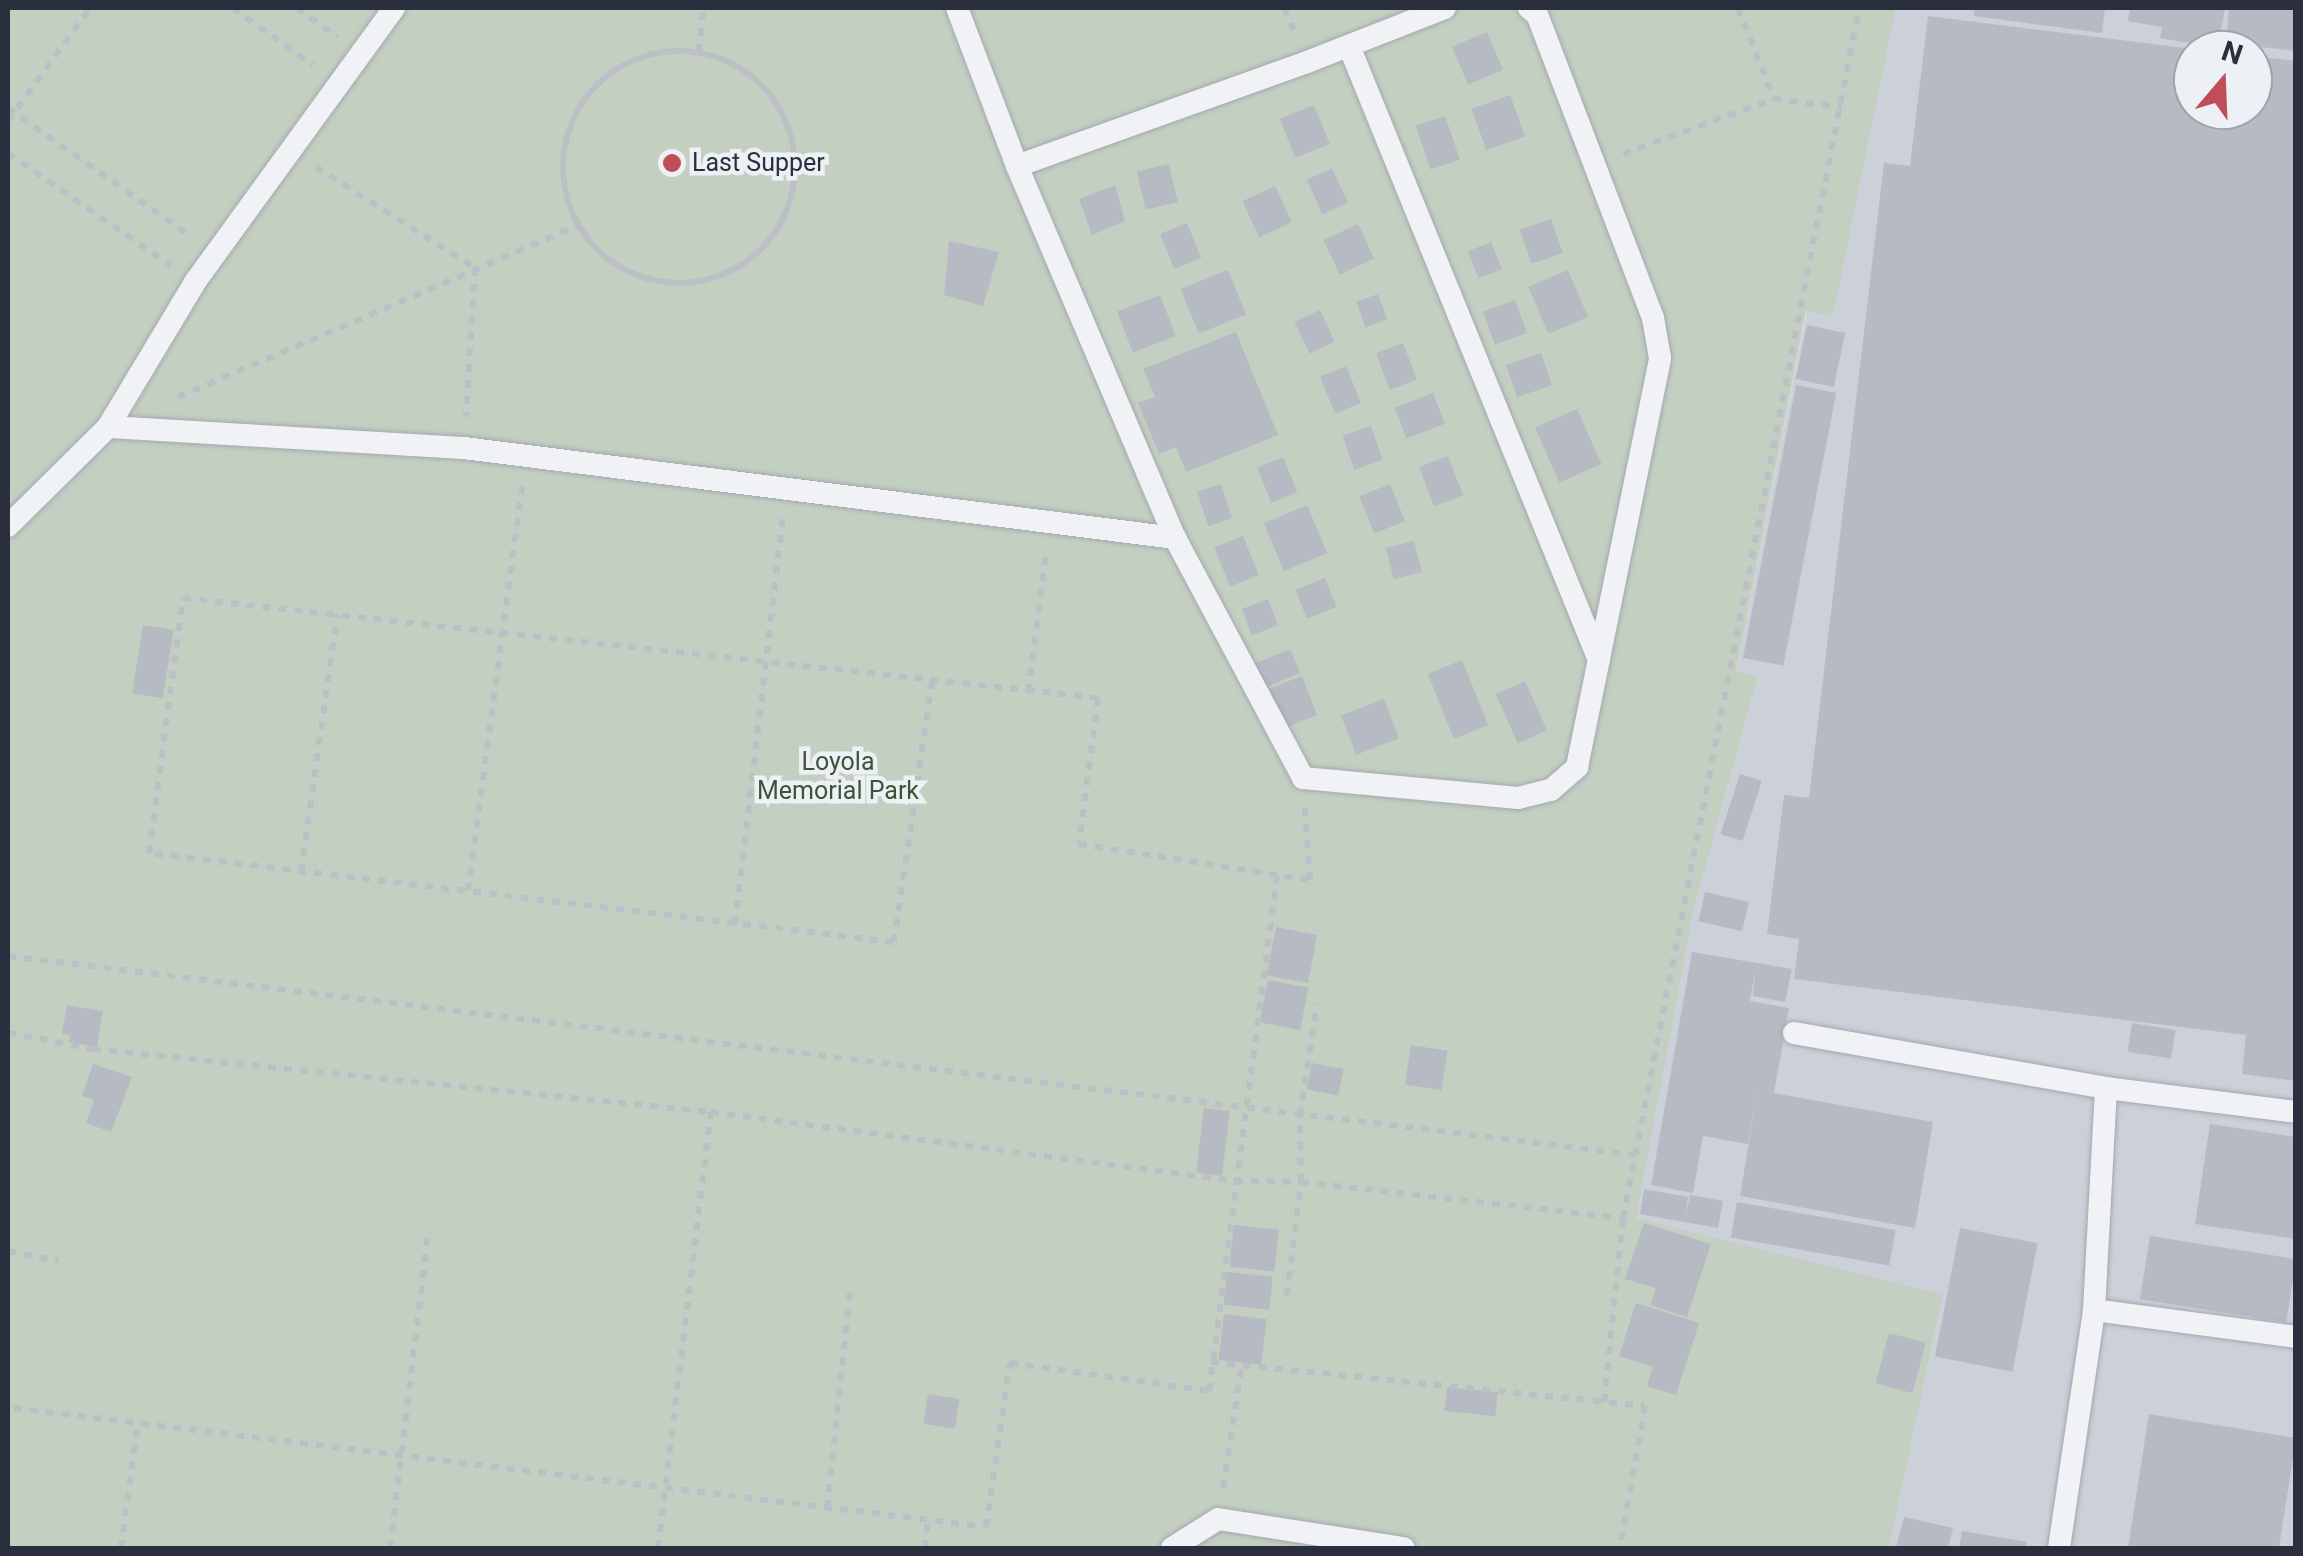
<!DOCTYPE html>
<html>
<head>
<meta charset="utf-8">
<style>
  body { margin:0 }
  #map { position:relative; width:2303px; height:1556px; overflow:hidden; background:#dee1e6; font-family:Roboto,sans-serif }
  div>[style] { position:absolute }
  .built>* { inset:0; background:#ccd0d8 }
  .green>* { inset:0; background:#c3cfc0 }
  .building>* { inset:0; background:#b6bac3; transform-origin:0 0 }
  .path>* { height:6px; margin-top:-3px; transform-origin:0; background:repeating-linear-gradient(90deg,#bcbfc5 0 8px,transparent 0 16px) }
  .path>.ring { margin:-3px; padding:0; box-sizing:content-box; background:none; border:6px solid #bcbfc5; border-radius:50% }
  .roads { filter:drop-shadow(0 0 2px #a4a8b0) drop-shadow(0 0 2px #a4a8b0) }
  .service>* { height:22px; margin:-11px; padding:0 11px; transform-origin:11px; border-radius:11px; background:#f0f2f5 }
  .dots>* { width:28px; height:28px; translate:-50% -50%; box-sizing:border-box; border:5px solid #edf0f4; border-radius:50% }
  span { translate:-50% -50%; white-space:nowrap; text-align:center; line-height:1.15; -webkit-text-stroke:9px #edf0f4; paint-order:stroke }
  .poi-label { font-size:25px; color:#292f3c }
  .left { translate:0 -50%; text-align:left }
  .park-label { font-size:25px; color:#3b5637 }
  .frame { position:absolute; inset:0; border:10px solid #292f3c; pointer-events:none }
  .north { position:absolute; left:2173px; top:30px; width:100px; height:100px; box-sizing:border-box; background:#edf0f4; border:2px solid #9fa3aa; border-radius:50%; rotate:19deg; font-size:28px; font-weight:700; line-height:40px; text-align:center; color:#292f3c }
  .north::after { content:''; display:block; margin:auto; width:35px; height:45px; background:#c14d58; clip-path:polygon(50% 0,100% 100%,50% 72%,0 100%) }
</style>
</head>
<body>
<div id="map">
  <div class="built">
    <i style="clip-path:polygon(evenodd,1896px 8px,2295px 8px,2295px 1548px,1889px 1548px,1943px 1294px,1635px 1218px,1693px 913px,1758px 678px,1736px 673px,1807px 311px,1833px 315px,1896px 8px,2193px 50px,2253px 50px,2253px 110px,2193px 110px,2193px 50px)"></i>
  </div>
  <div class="green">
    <i style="clip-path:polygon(8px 8px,1896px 8px,1833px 316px,1806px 311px,1736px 672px,1758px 677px,1693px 913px,1636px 1218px,1943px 1294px,1889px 1548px,8px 1548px)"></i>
  </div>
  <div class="building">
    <i style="clip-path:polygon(1975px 8px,2105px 8px,2102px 33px,1974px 16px)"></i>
    <i style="clip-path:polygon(2130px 8px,2225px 8px,2218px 48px,2160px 38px,2162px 27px,2128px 21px)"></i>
    <i style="clip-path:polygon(2229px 8px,2296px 8px,2296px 51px,2226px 43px)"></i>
    <i style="clip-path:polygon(1928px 16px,2193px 49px,2193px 110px,2253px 110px,2253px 56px,2296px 61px,2296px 1081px,2242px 1074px,2246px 1035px,1794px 979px,1799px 939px,1767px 934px,1784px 795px,1809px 798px,1884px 163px,1910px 166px)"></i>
    <i style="left:1487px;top:32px;width:41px;height:38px;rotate:67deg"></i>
    <i style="left:1510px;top:95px;width:44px;height:41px;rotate:70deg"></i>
    <i style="left:1314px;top:105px;width:42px;height:37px;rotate:68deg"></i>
    <i style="left:1445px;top:116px;width:46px;height:31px;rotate:71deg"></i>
    <i style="left:1169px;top:164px;width:39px;height:33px;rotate:77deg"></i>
    <i style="left:1332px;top:168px;width:38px;height:28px;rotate:65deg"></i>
    <i style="clip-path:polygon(1115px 185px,1125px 221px,1092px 235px,1079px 199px)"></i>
    <i style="left:1275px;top:186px;width:40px;height:36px;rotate:65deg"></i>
    <i style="left:1551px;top:219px;width:36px;height:33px;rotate:71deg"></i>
    <i style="left:1187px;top:223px;width:38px;height:29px;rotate:68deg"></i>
    <i style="left:1358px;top:224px;width:38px;height:38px;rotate:65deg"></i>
    <i style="clip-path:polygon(949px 241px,999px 252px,983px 306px,944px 295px)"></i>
    <i style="left:1491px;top:242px;width:29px;height:25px;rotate:68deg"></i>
    <i style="left:1228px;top:270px;width:48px;height:51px;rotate:68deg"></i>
    <i style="left:1568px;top:270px;width:51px;height:43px;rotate:67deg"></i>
    <i style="left:1378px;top:294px;width:27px;height:23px;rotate:70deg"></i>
    <i style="left:1160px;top:295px;width:44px;height:46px;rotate:69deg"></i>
    <i style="left:1515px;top:300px;width:35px;height:34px;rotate:70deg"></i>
    <i style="left:1320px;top:310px;width:35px;height:28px;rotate:65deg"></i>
    <i style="left:1807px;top:325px;width:39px;height:55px;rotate:12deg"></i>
    <i style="clip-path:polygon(1236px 332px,1278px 435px,1186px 472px,1176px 447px,1159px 454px,1138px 403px,1155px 397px,1143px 369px)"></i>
    <i style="left:1403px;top:343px;width:39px;height:29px;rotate:69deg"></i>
    <i style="left:1541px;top:353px;width:34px;height:37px;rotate:71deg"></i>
    <i style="left:1346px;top:366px;width:40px;height:28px;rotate:68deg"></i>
    <i style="left:1796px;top:385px;width:41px;height:278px;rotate:11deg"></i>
    <i style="left:1433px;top:393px;width:33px;height:41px;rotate:69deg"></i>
    <i style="left:1577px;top:409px;width:60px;height:46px;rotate:66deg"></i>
    <i style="left:1371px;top:426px;width:36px;height:30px;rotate:71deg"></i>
    <i style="left:1448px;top:456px;width:42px;height:31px;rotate:69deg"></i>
    <i style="left:1283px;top:457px;width:38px;height:28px;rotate:68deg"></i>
    <i style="left:1221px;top:484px;width:36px;height:25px;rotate:72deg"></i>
    <i style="left:1390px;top:484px;width:40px;height:33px;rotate:68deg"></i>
    <i style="left:1307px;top:505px;width:52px;height:47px;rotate:67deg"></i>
    <i style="left:1243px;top:536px;width:42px;height:31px;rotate:68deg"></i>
    <i style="left:1414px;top:541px;width:32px;height:29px;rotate:76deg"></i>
    <i style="left:1325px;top:578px;width:31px;height:32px;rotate:68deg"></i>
    <i style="left:1268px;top:599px;width:28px;height:28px;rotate:69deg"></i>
    <i style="left:143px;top:625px;width:31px;height:69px;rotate:9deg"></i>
    <i style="left:1290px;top:649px;width:26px;height:38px;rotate:67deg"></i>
    <i style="left:1462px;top:660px;width:70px;height:37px;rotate:68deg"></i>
    <i style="left:1302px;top:676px;width:42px;height:35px;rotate:69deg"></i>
    <i style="left:1525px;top:681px;width:54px;height:32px;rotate:66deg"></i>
    <i style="left:1384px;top:699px;width:42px;height:46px;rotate:69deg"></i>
    <i style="left:1740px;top:774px;width:23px;height:63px;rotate:18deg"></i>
    <i style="left:1705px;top:892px;width:45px;height:30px;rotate:13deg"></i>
    <i style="left:1276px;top:927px;width:42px;height:49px;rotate:11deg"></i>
    <i style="clip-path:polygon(1692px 952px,1792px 969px,1785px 1002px,1753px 996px,1755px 972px,1750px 1001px,1789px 1008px,1774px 1093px,1933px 1122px,1915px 1228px,1740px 1196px,1758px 1089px,1748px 1144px,1703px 1136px,1693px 1193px,1651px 1185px)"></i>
    <i style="left:1268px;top:980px;width:41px;height:43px;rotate:11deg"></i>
    <i style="clip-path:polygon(67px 1005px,103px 1011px,97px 1047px,69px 1042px,70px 1035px,62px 1034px)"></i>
    <i style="left:2132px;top:1023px;width:44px;height:29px;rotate:9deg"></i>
    <i style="left:1411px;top:1045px;width:37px;height:40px;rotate:9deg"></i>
    <i style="left:1312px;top:1063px;width:32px;height:27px;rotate:11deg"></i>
    <i style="clip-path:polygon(93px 1064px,132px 1077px,111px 1132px,86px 1123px,94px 1100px,82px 1096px)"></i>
    <i style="left:1204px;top:1108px;width:26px;height:65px;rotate:7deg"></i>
    <i style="clip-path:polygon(2210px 1124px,2296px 1137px,2296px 1239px,2195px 1224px)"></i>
    <i style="clip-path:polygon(1644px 1189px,1688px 1197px,1686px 1216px,1690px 1195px,1723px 1201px,1718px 1228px,1640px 1214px)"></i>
    <i style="left:1737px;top:1202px;width:161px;height:36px;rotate:10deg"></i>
    <i style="clip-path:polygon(1644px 1223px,1711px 1244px,1687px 1317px,1650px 1305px,1656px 1288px,1625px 1279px)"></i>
    <i style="left:1234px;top:1225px;width:45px;height:42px;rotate:6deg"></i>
    <i style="left:1960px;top:1228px;width:79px;height:131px;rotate:11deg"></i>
    <i style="left:2150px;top:1236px;width:148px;height:64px;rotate:9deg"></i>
    <i style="left:1227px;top:1272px;width:46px;height:33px;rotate:6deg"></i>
    <i style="clip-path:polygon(1636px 1303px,1699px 1323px,1676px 1395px,1647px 1386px,1653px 1367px,1619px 1356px)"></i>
    <i style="left:1224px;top:1314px;width:43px;height:46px;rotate:7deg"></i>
    <i style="left:1889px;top:1333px;width:38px;height:52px;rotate:15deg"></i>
    <i style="left:1447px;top:1387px;width:51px;height:24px;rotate:6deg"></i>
    <i style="left:928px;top:1394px;width:32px;height:30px;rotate:9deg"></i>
    <i style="clip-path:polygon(2149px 1414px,2296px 1438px,2279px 1548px,2128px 1548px)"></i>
    <i style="clip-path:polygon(1904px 1517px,1953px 1528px,1948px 1548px,1896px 1548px)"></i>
    <i style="clip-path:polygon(1962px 1531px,2027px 1542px,2025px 1548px,1959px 1548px)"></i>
  </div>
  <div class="path">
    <i style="left:233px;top:8px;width:98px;rotate:35.5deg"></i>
    <i style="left:297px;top:8px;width:50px;rotate:35.3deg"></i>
    <i style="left:1284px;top:8px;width:28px;rotate:67deg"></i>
    <i style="left:1738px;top:8px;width:98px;rotate:68.4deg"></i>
    <i class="ring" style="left:563px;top:51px;width:226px;height:226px"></i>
    <i style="left:699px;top:52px;width:44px;rotate:-84.8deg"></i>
    <i style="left:8px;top:108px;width:223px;rotate:35.1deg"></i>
    <i style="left:8px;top:121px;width:140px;rotate:-54deg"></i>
    <i style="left:8px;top:153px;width:198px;rotate:34.7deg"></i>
    <i style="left:1623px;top:154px;width:161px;rotate:-20deg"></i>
    <i style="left:1774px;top:99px;width:68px;rotate:6.7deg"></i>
    <i style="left:316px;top:167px;width:188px;rotate:32.4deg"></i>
    <i style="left:475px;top:268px;width:149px;rotate:93.5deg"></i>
    <i style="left:178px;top:397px;width:434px;rotate:-23.2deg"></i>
    <i style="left:932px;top:681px;width:264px;rotate:98.3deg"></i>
    <i style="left:894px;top:942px;width:750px;rotate:-173.19deg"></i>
    <i style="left:149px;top:853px;width:257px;rotate:-82.4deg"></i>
    <i style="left:183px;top:598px;width:920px;rotate:6.24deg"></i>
    <i style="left:1098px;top:698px;width:147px;rotate:97.4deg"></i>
    <i style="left:1079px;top:844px;width:234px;rotate:8.9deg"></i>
    <i style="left:1310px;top:880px;width:74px;rotate:-93.9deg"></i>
    <i style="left:1028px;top:692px;width:139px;rotate:-82.6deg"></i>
    <i style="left:301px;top:872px;width:260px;rotate:-82deg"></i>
    <i style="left:468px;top:891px;width:409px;rotate:-82.4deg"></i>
    <i style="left:735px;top:924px;width:409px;rotate:-83.3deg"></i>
    <i style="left:8px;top:956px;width:1639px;rotate:6.97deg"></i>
    <i style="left:8px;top:1033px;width:86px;rotate:10.7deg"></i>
    <i style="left:93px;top:1049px;width:621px;rotate:5.82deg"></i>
    <i style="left:711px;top:1112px;width:529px;rotate:7.5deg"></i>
    <i style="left:1235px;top:1181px;width:66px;rotate:0.9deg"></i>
    <i style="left:1301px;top:1182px;width:324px;rotate:6.4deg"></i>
    <i style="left:8px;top:1251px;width:51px;rotate:11.3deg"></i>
    <i style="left:1287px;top:1295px;width:114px;rotate:-82.9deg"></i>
    <i style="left:1301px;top:1182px;width:66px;rotate:-90.9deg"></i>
    <i style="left:1300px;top:1116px;width:113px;rotate:-81.4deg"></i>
    <i style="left:1211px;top:1362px;width:436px;rotate:5.8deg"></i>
    <i style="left:1645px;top:1406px;width:144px;rotate:100deg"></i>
    <i style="left:1604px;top:1402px;width:185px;rotate:-84.1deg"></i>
    <i style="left:1623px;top:1218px;width:1233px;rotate:-78.96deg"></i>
    <i style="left:14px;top:1408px;width:979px;rotate:6.98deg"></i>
    <i style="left:986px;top:1527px;width:166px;rotate:-81.7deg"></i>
    <i style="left:1010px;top:1363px;width:201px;rotate:8deg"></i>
    <i style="left:1209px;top:1391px;width:519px;rotate:-82.48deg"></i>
    <i style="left:1223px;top:1488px;width:125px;rotate:-81.3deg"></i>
    <i style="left:827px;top:1508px;width:218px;rotate:-83.9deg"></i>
    <i style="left:121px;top:1548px;width:126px;rotate:-82.3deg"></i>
    <i style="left:390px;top:1548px;width:314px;rotate:-83.1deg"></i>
    <i style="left:658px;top:1548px;width:439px;rotate:-83.1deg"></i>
    <i style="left:925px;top:1548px;width:28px;rotate:-84deg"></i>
  </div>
  <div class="roads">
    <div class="service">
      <i style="left:957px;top:8px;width:169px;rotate:69.2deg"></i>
      <i style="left:1017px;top:166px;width:404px;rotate:67deg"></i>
      <i style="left:1175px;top:538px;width:272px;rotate:61.9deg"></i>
      <i style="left:1303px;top:778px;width:216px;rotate:5.3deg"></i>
      <i style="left:1518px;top:798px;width:34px;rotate:-14deg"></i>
      <i style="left:1551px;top:790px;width:35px;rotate:-41deg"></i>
      <i style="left:1577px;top:767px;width:417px;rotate:-78.5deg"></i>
      <i style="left:1660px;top:358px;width:41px;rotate:-99.9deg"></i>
      <i style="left:1653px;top:318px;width:324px;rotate:-110.9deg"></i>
      <i style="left:1537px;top:15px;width:11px;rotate:-139deg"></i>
      <i style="left:1349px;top:46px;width:663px;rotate:67.85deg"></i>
      <i style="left:1017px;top:166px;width:308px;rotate:-19.7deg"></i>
      <i style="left:1307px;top:62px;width:148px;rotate:-21.4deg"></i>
      <i style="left:108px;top:427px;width:357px;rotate:3.4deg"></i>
      <i style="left:464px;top:448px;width:717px;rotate:7.21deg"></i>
      <i style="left:8px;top:526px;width:141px;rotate:-44.7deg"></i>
      <i style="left:108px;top:427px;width:169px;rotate:-59deg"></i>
      <i style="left:195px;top:282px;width:339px;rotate:-54deg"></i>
      <i style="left:1794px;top:1033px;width:317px;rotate:10deg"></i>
      <i style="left:2106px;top:1088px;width:192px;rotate:7.2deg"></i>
      <i style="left:2094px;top:1310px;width:204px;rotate:7.6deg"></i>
      <i style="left:1172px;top:1548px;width:54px;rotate:-32.2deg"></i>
      <i style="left:1218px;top:1519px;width:188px;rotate:8.9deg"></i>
      <i style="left:2059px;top:1548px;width:241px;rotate:-81.6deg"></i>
      <i style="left:2094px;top:1310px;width:222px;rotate:-86.9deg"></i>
    </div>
  </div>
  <div class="dots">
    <i style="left:672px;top:163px;background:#c14d58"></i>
  </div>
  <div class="poi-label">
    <span class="left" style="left:692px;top:163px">Last Supper</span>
  </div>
  <div class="park-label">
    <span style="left:838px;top:777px">Loyola<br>Memorial Park</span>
  </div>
  <div class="frame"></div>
  <div class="north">N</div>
</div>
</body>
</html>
